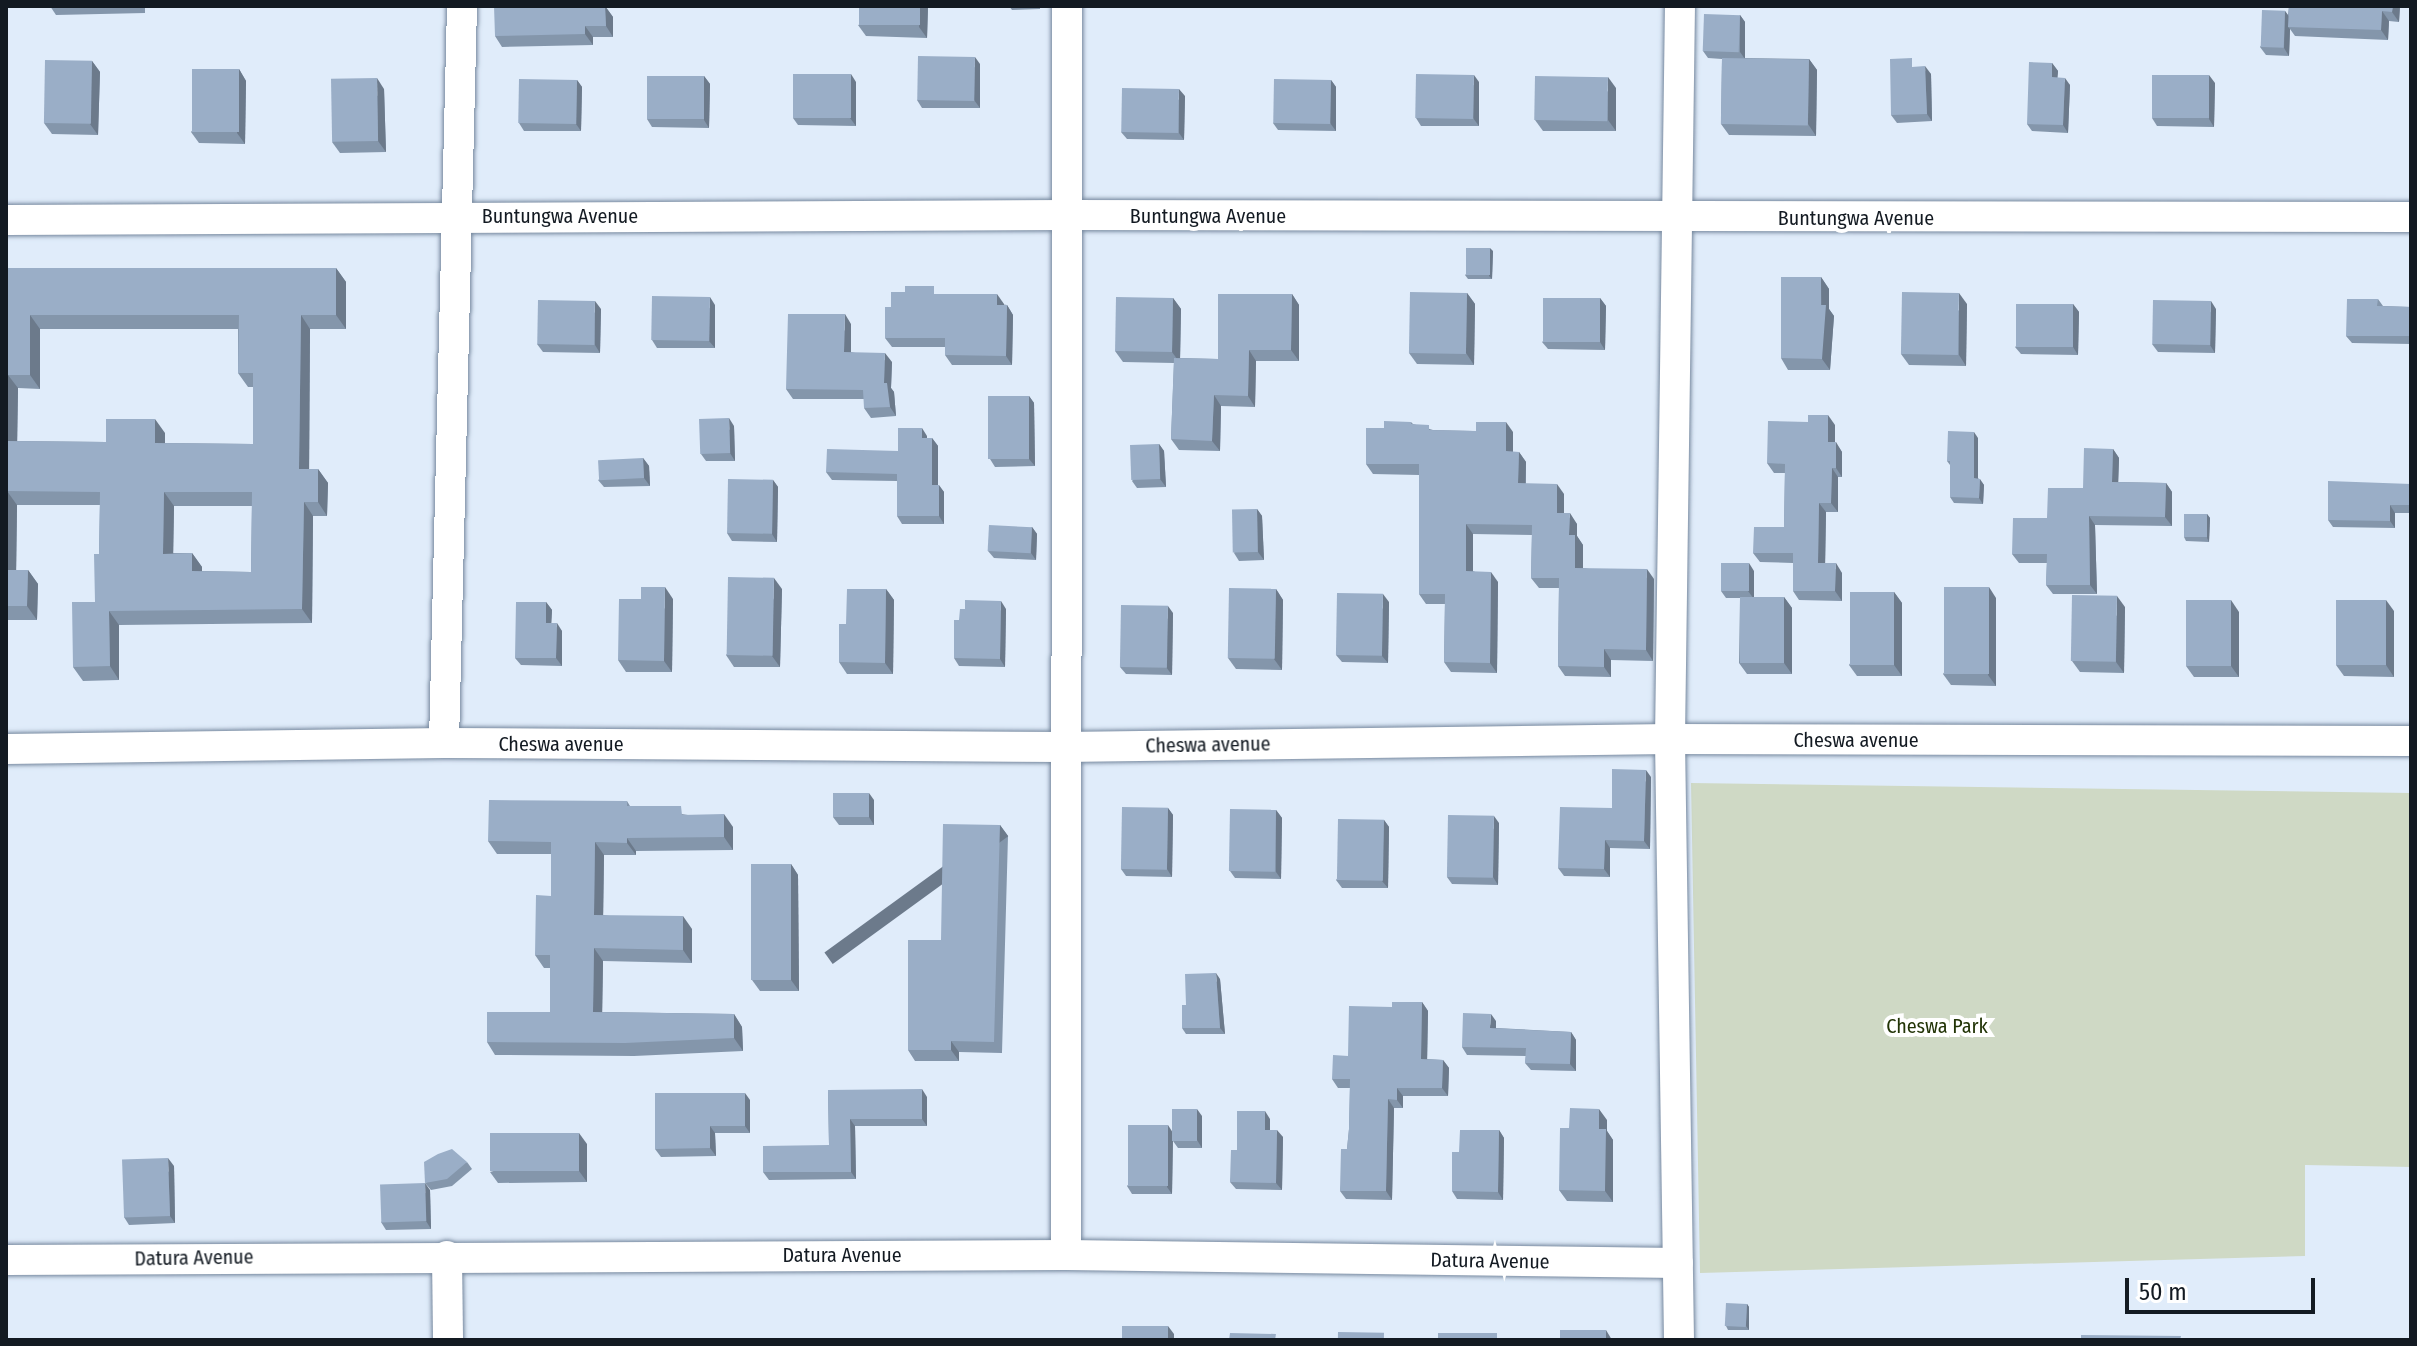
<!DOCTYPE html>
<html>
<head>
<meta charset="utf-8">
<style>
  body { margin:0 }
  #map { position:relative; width:2417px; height:1346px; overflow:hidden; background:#e0ecfa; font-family:"Fira Sans Condensed",sans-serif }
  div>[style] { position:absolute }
  .green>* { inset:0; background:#cfd9c5 }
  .roads { filter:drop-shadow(0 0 2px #76889e) drop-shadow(0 0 2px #76889e) }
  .street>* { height:30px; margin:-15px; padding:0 15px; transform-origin:15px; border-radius:15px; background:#fff }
  .wall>* { inset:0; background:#8496ab }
  .shaded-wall>* { inset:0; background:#6c7a8b; transform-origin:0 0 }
  .building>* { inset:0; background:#9aaec7; transform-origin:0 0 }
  span { translate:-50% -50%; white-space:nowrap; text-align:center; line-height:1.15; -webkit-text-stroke:8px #fff; paint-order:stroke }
  .street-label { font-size:20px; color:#131a22 }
  .park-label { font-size:20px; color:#223406 }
  .frame { position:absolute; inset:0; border:8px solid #131a22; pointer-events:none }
  .scale { position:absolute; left:2125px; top:1278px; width:190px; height:36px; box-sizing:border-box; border:4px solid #131a22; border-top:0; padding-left:10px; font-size:24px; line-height:28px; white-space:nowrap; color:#131a22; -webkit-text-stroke:6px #fff; paint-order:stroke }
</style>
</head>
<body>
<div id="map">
  <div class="green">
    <i style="clip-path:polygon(1691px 783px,2411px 793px,2411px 1167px,2305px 1165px,2305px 1256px,1700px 1273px)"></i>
  </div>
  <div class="roads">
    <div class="street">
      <i style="left:6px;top:220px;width:1060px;rotate:-0.27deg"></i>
      <i style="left:1066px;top:215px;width:1345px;rotate:0.09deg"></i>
      <i style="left:444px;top:743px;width:737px;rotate:-88.6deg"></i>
      <i style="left:6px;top:749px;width:438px;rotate:-0.8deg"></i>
      <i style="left:444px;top:743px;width:620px;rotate:0.37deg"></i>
      <i style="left:1064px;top:747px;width:606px;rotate:-0.76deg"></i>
      <i style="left:1670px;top:739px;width:741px;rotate:0.15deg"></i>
      <i style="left:1066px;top:1255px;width:1249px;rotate:-89.95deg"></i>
      <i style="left:447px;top:1256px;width:84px;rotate:89.3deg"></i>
      <i style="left:6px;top:1260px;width:1060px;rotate:-0.27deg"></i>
      <i style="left:1066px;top:1255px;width:612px;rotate:0.75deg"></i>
      <i style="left:1679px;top:1340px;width:601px;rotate:-90.86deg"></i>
      <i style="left:1670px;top:739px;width:733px;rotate:-89.22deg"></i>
    </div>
  </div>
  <div class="wall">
    <i style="clip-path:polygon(50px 6px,145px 6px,145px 13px,56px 15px)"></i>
    <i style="clip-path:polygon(605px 6px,613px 17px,613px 37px,593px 37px,593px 45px,502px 47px,495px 36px)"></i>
    <i style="clip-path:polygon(928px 6px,927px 38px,866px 36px,858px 25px)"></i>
    <i style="clip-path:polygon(1009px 6px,1040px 6px,1040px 9px,1012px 10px)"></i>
    <i style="clip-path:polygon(2289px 6px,2400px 6px,2399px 22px,2389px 21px,2388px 40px,2295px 36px,2290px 29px,2289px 56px,2266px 55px,2260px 47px,2285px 11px,2288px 15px)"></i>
    <i style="clip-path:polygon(1740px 15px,1745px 22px,1745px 58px,1809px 59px,1817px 70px,1816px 136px,1729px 135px,1721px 124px,1722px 59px,1708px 58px,1703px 51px)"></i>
    <i style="clip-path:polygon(92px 61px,100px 72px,98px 135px,52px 134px,44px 123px)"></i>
    <i style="clip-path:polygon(2052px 63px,2058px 71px,2057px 78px,2070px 85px,2068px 133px,2032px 131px,2027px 124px)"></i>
    <i style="clip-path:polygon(980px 64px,980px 108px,922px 108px,917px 100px)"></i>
    <i style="clip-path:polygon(1917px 67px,1931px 74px,1932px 121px,1897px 123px,1891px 115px)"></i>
    <i style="clip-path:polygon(239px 69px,246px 81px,245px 144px,199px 143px,191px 132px)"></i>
    <i style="clip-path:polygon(704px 76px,710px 84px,709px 128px,652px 127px,647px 119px)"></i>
    <i style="clip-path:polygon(577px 80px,582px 87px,581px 131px,524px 131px,519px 123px)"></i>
    <i style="clip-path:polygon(1331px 80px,1336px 87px,1336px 131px,1278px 130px,1273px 123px)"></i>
    <i style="clip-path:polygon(856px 82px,856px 126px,798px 125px,793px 118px)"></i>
    <i style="clip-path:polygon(1479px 82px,1479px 126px,1421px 126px,1416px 118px)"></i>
    <i style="clip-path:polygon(2215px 83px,2214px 127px,2157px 126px,2152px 118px)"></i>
    <i style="clip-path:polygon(1616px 88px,1616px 131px,1543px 131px,1535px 120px)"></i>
    <i style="clip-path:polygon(384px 89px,386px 152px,340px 153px,332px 142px)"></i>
    <i style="clip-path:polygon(1185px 96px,1184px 140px,1127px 139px,1121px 132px)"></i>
    <i style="clip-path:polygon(1493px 251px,1492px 279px,1468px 279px,1465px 275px)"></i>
    <i style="clip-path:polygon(evenodd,6px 268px,336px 268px,346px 282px,346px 329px,310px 329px,309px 469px,318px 469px,328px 483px,327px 516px,313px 516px,312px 623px,119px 625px,119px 680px,83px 681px,73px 667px,95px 602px,99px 554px,100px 505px,17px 505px,16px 570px,28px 570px,38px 584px,37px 620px,6px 620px,6px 268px,40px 329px,238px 329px,238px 373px,248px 387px,253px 387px,253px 444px,165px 443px,165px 433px,106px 442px,17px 441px,18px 388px,40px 389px,40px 329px,6px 268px,174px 506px,252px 506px,251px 572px,202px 571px,202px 567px,192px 553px,173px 553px,174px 506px)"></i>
    <i style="clip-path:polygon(1821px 277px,1829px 289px,1829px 309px,1834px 316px,1830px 370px,1788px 370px,1781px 358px)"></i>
    <i style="clip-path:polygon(1467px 293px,1475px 304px,1474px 365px,1417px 364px,1409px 353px)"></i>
    <i style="clip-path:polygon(940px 294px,1007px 305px,1013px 315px,1012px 365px,952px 365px,945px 355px,945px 347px,892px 347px,885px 338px,891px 307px)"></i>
    <i style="clip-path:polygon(1292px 294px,1299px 305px,1299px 361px,1256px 361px,1255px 407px,1221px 406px,1220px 451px,1179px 450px,1171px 439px,1174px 363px,1123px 362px,1115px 351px,1173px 298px,1181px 309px,1180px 358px,1218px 359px)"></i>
    <i style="clip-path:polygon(1600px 298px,1606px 306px,1605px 350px,1548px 349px,1542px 342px)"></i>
    <i style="clip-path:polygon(2378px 299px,2383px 306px,2411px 307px,2411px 344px,2352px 343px,2346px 336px)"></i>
    <i style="clip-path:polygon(1967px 304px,1966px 366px,1909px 365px,1901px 354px)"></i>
    <i style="clip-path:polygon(2073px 304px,2079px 312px,2078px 355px,2021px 354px,2015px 347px)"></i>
    <i style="clip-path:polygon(715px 305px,715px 348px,657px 348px,652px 340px)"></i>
    <i style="clip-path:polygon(601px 309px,600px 353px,543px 352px,537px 344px)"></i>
    <i style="clip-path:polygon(2216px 309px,2215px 353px,2158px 352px,2152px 344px)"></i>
    <i style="clip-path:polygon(851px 324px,851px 352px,892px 362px,891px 388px,894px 392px,896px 416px,871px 418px,864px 408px,864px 399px,793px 399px,786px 389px)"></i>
    <i style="clip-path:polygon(1029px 396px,1034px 403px,1035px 466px,995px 467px,990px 459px)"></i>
    <i style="clip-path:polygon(1411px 422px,1413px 424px,1433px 430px,1513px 432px,1513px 452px,1519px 452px,1526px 462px,1526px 484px,1564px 494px,1564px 513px,1577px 524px,1577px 536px,1583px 545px,1583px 568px,1654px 579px,1653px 661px,1611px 660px,1611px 677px,1565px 676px,1558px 666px,1559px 588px,1539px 588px,1531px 578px,1532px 535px,1473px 534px,1473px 571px,1498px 582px,1497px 673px,1451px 672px,1444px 662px,1445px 604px,1426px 604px,1419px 594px,1419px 475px,1373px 474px,1366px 464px,1384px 428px)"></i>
    <i style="clip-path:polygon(1835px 425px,1835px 442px,1842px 452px,1842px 477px,1838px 477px,1838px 512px,1826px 512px,1825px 563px,1842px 573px,1842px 601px,1799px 600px,1793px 591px,1793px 563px,1760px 562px,1753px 553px,1784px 527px,1785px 473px,1774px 473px,1767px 463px)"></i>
    <i style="clip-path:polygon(734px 426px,735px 461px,706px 461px,701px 454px)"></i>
    <i style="clip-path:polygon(927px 436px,927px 438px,932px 438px,938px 446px,938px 485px,944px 492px,944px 524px,902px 524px,897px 516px,897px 481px,832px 480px,826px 472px,898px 451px)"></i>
    <i style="clip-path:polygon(1978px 438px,1978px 478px,1984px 485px,1983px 504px,1954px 503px,1950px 497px,1950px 465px,1947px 461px)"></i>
    <i style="clip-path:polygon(1159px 444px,1164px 451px,1166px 487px,1137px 488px,1132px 481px)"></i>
    <i style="clip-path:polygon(2113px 449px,2119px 458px,2118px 482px,2166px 483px,2172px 492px,2172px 526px,2095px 525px,2097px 594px,2053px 594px,2046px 585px,2047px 563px,2019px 563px,2012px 554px,2047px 518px,2083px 488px)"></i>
    <i style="clip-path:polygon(643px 458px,649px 466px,650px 486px,604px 487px,598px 480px)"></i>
    <i style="clip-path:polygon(773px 480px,778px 487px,777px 542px,732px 541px,727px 533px)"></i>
    <i style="clip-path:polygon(2411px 484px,2411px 513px,2395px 513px,2395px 528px,2333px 527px,2328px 520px)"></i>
    <i style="clip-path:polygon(1257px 509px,1262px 516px,1264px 560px,1239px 561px,1234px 553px)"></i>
    <i style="clip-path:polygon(2207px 514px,2210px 518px,2209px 542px,2186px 541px,2184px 537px)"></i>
    <i style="clip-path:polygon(1032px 527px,1037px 534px,1036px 560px,994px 558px,988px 551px)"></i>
    <i style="clip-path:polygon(1754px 571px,1754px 597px,1784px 597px,1792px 608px,1792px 674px,1747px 674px,1739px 663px,1740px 598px,1726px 598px,1721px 591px)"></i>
    <i style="clip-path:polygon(782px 589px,780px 667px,734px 667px,726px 655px)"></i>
    <i style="clip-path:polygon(886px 589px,894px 600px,893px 674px,847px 674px,839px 662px,846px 624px)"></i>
    <i style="clip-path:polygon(1276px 589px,1283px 600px,1282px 670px,1236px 669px,1228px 658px)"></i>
    <i style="clip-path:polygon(1894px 592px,1902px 603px,1902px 676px,1857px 676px,1849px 665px)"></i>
    <i style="clip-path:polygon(1996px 598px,1996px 686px,1951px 685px,1943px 674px)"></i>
    <i style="clip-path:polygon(673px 599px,672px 672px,626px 672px,618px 660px)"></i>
    <i style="clip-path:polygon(546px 602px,552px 610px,551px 623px,562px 631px,562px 666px,521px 665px,515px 658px)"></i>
    <i style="clip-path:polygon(1389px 602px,1388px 663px,1342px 662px,1336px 655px)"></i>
    <i style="clip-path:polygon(2125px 607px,2124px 673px,2080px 672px,2072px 661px)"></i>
    <i style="clip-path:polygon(1006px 609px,1005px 667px,959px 666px,954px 658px,959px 620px)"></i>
    <i style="clip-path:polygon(2394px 611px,2394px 677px,2344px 676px,2336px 665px)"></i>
    <i style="clip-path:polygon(2239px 612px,2239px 677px,2194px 677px,2186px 666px)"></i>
    <i style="clip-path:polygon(1173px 613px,1172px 675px,1126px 674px,1120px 667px)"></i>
    <i style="clip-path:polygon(1651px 777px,1650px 849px,1610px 848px,1610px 877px,1564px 876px,1558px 868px,1612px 808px)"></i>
    <i style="clip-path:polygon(874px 800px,874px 825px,839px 825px,833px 817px)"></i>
    <i style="clip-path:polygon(627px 801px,630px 806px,688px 815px,733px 827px,733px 850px,636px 851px,636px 855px,604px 855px,603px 915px,692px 929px,692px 963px,603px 961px,602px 1012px,734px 1014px,742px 1027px,743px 1051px,634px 1056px,495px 1055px,487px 1042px,550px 1012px,550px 968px,544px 968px,535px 955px,551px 896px,551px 854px,497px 854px,488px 841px)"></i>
    <i style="clip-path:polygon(1168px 808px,1173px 815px,1172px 877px,1126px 876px,1121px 869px)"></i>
    <i style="clip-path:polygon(1276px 810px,1282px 818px,1281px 879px,1235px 878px,1230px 871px)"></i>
    <i style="clip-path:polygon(1384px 820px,1389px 827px,1388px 888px,1342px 888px,1336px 880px)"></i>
    <i style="clip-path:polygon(1499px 823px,1498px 885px,1452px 884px,1447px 877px)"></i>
    <i style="clip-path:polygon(1000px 825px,1008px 836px,1002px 1053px,959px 1052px,959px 1061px,915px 1061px,908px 1050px)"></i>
    <i style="clip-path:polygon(791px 864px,798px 875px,799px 991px,760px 991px,752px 980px)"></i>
    <i style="clip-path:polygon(1220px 979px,1225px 1034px,1186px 1034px,1182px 1028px,1186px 1005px)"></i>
    <i style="clip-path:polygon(1422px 1002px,1428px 1011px,1427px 1059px,1443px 1060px,1449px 1068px,1448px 1096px,1403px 1096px,1403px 1108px,1394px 1108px,1392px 1200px,1346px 1199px,1340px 1191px,1347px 1149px,1349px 1129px,1350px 1088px,1338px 1088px,1332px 1079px,1348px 1056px,1392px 1007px)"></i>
    <i style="clip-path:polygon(1496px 1021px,1496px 1028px,1571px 1032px,1576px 1040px,1576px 1071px,1531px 1070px,1525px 1063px,1526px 1056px,1467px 1055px,1462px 1047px)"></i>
    <i style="clip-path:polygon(828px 1090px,927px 1097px,927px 1126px,855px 1126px,856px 1179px,769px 1180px,763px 1172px,829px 1145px)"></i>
    <i style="clip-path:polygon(750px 1100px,750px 1133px,715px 1133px,716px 1156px,661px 1157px,655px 1149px)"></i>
    <i style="clip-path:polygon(1202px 1116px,1202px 1148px,1178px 1148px,1173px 1141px,1172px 1194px,1132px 1194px,1127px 1186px,1173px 1132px)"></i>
    <i style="clip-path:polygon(1270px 1119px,1270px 1130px,1283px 1137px,1282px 1190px,1236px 1189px,1230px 1182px,1237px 1150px)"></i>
    <i style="clip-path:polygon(1607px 1120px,1607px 1131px,1613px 1140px,1613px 1202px,1567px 1201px,1559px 1190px,1569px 1128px)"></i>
    <i style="clip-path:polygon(1499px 1130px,1504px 1138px,1503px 1200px,1457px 1199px,1452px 1191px,1459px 1152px)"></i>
    <i style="clip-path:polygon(587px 1144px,587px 1182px,498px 1183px,490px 1172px)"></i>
    <i style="clip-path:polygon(467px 1162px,472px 1169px,452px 1186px,431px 1190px,425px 1183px)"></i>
    <i style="clip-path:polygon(174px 1166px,175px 1223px,129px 1225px,124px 1217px)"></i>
    <i style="clip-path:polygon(430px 1190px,431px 1229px,386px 1230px,381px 1222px)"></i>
    <i style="clip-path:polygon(1747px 1304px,1749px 1307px,1749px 1330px,1728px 1330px,1726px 1326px)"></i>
  </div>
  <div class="shaded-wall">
    <i style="left:6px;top:6px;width:2px;height:39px"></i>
    <i style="clip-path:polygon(605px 6px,613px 17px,613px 37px,606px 26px)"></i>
    <i style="clip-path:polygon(920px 6px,928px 6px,927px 38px,919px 27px)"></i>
    <i style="clip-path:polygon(2393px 6px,2400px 6px,2399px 22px,2392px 12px)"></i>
    <i style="clip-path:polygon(2285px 11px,2290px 18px,2288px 27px,2290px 29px,2289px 56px,2284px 48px)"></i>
    <i style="clip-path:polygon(2382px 11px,2389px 21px,2388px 40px,2381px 30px)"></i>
    <i style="clip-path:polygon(1740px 15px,1745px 22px,1745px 59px,1740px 52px)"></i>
    <i style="clip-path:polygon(585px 26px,593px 37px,593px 45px,585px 34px)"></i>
    <i style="clip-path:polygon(975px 57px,980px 64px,980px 108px,974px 100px)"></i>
    <i style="clip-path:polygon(1809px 59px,1817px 70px,1816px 136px,1808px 124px)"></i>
    <i style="clip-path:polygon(92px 61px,100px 72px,98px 135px,90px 124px)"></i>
    <i style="clip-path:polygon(2052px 63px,2058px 71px,2057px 85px,2052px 77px)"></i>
    <i style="clip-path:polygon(1925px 66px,1931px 74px,1932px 121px,1927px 114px)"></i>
    <i style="clip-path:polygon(239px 69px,246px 81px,245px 144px,237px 133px)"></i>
    <i style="clip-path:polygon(851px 74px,856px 82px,856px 126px,850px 118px)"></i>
    <i style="clip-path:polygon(1474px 75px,1479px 82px,1479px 126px,1473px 118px)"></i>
    <i style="clip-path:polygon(2209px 75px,2215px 83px,2214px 127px,2209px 119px)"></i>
    <i style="clip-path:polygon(704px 76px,710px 84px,709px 128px,704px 120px)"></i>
    <i style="clip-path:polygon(1608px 77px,1616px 88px,1616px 131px,1608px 120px)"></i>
    <i style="clip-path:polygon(377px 78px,384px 89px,386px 152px,378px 141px)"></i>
    <i style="clip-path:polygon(2065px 78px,2070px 85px,2068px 133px,2063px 125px)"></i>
    <i style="clip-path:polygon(577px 80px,582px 87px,581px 131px,576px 124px)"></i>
    <i style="clip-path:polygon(1331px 80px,1336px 87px,1336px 131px,1330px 123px)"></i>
    <i style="clip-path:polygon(1179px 89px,1185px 96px,1184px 140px,1179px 133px)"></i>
    <i style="clip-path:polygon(1490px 248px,1493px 251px,1492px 279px,1489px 276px)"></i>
    <i style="clip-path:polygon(336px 268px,346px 282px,346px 329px,336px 315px)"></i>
    <i style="clip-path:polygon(1821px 277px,1829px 289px,1829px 309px,1834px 316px,1830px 370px,1822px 359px)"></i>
    <i style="clip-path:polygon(1467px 293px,1475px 304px,1474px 365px,1466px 353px)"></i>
    <i style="clip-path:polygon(1959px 293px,1967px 304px,1966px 366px,1959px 355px)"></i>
    <i style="clip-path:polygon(997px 294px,1004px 304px,1004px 315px,997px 305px)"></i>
    <i style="clip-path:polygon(1292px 294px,1299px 305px,1299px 361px,1291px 350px)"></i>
    <i style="clip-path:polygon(710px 297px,715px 305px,715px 348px,709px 341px)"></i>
    <i style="clip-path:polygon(1173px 298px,1181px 309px,1180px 363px,1172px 352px)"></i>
    <i style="clip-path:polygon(1600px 298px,1606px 306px,1605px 350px,1600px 342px)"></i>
    <i style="clip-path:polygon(595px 301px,601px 309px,600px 353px,595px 345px)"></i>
    <i style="clip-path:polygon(2211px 301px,2216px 309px,2215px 353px,2210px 345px)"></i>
    <i style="clip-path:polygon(2073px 304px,2079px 312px,2078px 355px,2073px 347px)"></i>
    <i style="clip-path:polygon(1007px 305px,1013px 315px,1012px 365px,1006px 356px)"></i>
    <i style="clip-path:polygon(845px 314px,851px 324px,851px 361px,844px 352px)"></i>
    <i style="clip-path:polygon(30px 315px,40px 329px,40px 389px,30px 375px)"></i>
    <i style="clip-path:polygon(301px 315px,310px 329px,309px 483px,299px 469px)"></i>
    <i style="clip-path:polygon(1249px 350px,1256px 361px,1255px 407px,1248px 396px)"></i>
    <i style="clip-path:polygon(885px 353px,892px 362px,891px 388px,894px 392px,896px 416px,890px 407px,884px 383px)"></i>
    <i style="clip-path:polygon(8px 375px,18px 388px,17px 455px,7px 441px)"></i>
    <i style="clip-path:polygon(1214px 395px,1221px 406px,1220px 451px,1212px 441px)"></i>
    <i style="clip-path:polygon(1029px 396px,1034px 403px,1035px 466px,1029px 459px)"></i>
    <i style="clip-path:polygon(1828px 415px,1835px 425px,1835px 452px,1828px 442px)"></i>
    <i style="clip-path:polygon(729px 418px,734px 426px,735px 461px,730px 453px)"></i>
    <i style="clip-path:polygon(155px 419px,165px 433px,165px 456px,155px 443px)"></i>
    <i style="clip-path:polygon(1506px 422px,1513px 432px,1513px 461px,1506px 451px)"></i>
    <i style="clip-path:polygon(922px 428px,927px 436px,927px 446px,922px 438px)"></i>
    <i style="clip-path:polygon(1974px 432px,1978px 438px,1978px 484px,1974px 478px)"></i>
    <i style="clip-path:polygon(932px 438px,938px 446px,938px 492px,932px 485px)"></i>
    <i style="clip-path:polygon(1836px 442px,1842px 452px,1842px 477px,1836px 468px)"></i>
    <i style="clip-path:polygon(1159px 444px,1164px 451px,1166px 487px,1160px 479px)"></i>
    <i style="clip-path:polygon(2113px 449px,2119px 458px,2118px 491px,2112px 482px)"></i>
    <i style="clip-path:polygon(1519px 452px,1526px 462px,1525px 494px,1518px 483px)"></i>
    <i style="clip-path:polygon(643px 458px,649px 466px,650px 486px,644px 478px)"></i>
    <i style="clip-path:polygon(1832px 468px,1838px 477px,1838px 512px,1831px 503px)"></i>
    <i style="clip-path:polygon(318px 469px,328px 483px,327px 516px,318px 502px)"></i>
    <i style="clip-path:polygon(1980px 479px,1984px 485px,1983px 504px,1979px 498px)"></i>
    <i style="clip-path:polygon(773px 480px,778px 487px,777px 542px,772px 534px)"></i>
    <i style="clip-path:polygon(2166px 483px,2172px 492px,2172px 526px,2165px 517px)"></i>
    <i style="clip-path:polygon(1557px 484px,1564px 494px,1564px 523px,1557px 513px)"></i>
    <i style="clip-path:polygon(939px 485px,944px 492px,944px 524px,939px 516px)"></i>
    <i style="clip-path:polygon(7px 491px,17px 505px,16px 584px,6px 570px)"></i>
    <i style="clip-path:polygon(164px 492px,174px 506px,173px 568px,163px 554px)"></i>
    <i style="clip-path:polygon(304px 502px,313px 516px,312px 623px,302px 609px)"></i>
    <i style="clip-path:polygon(1819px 503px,1826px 512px,1825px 572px,1818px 563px)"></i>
    <i style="clip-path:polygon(2390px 505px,2395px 513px,2395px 528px,2390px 521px)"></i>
    <i style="clip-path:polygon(1257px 509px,1262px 516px,1264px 560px,1258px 552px)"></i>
    <i style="clip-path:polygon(1570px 513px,1577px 524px,1577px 536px,1583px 545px,1583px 578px,1575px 568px,1569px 535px)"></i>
    <i style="clip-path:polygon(2207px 514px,2210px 518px,2209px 542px,2207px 538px)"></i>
    <i style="clip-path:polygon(2089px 516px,2095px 525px,2097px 594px,2090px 585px)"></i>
    <i style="clip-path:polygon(1466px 524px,1473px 534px,1473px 581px,1466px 571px)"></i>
    <i style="clip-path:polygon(1032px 527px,1037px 534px,1036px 560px,1031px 553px)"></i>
    <i style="clip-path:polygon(192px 553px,202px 567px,202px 585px,192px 571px)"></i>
    <i style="clip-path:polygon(1749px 563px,1754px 571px,1754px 599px,1748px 591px)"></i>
    <i style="clip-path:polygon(1836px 563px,1842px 573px,1842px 601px,1835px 591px)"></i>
    <i style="clip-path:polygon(1647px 569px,1654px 579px,1653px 661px,1646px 650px)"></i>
    <i style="clip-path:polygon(28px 570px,38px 584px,37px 620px,27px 606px)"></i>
    <i style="clip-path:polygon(1491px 572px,1498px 582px,1497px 673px,1490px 663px)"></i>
    <i style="clip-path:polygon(774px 578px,782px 589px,780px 667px,772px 656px)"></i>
    <i style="clip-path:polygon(665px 587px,673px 599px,672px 672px,664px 661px)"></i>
    <i style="clip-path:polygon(1989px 587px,1996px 598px,1996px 686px,1988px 675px)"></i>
    <i style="clip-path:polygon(886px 589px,894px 600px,893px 674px,885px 663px)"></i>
    <i style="clip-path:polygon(1276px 589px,1283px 600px,1282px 670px,1274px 659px)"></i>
    <i style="clip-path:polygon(1894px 592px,1902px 603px,1902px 676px,1894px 665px)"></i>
    <i style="clip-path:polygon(1383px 594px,1389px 602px,1388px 663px,1382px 656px)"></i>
    <i style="clip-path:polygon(2117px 596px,2125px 607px,2124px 673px,2116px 662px)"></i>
    <i style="clip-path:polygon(1784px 597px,1792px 608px,1792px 674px,1784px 663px)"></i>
    <i style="clip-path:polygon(2231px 600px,2239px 612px,2239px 677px,2231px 666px)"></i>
    <i style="clip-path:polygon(2386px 600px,2394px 611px,2394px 677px,2386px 665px)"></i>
    <i style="clip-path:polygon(1001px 601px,1006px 609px,1005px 667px,1000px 659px)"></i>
    <i style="clip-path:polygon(546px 602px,552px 610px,551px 631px,546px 623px)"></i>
    <i style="clip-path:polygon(1168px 606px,1173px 613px,1172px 675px,1166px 667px)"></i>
    <i style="clip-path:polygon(109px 611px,119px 625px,119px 680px,110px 666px)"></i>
    <i style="clip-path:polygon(557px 623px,562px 631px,562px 666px,556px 658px)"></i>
    <i style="clip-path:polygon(1604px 649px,1611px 660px,1611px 677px,1604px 667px)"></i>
    <i style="clip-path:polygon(1646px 770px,1651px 777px,1650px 849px,1644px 841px)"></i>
    <i style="clip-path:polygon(869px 793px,874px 800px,874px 825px,869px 817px)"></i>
    <i style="clip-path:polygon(1168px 808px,1173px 815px,1172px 877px,1167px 869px)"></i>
    <i style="clip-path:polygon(1276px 810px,1282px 818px,1281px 879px,1276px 872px)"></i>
    <i style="clip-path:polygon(724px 814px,733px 827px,733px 850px,724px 837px)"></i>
    <i style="clip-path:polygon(1494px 816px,1499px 823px,1498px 885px,1493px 877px)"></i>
    <i style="clip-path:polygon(1384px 820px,1389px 827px,1388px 888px,1382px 881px)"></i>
    <i style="left:1000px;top:825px;width:14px;height:217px;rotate:54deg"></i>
    <i style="clip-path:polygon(627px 838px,636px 851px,636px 855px,627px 843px)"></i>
    <i style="clip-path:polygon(1605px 840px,1610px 848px,1610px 877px,1604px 869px)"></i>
    <i style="clip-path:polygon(595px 842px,604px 855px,603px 928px,594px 915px)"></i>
    <i style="clip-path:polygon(791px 864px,798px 875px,799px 991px,791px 980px)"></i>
    <i style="clip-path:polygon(683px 916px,692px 929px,692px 963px,683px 950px)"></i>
    <i style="clip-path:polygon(594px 948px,603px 961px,602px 1025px,593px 1012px)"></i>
    <i style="clip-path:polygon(1216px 973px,1220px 979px,1225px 1034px,1220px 1028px)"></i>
    <i style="clip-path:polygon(1422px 1002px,1428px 1011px,1427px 1068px,1421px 1059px)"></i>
    <i style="clip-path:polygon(734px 1014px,742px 1027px,743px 1051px,734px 1038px)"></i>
    <i style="clip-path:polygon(1491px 1014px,1496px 1021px,1496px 1035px,1490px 1028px)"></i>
    <i style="clip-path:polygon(1571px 1032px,1576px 1040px,1576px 1071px,1570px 1064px)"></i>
    <i style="clip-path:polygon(951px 1041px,959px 1052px,959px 1061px,951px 1050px)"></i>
    <i style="clip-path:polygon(1443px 1060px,1449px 1068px,1448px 1096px,1442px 1088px)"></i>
    <i style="clip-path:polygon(1397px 1088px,1403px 1096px,1403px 1108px,1397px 1100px)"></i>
    <i style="clip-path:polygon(922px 1089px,927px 1097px,927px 1126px,922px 1119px)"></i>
    <i style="clip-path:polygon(745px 1093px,750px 1100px,750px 1133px,745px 1126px)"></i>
    <i style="clip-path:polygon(1388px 1099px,1394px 1108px,1392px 1200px,1386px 1191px)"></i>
    <i style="clip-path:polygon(1197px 1109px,1202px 1116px,1202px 1148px,1197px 1140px)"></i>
    <i style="clip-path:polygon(1599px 1109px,1607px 1120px,1607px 1131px,1613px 1140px,1613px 1202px,1605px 1191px,1599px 1129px)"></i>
    <i style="clip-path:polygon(1265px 1111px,1270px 1119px,1270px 1137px,1265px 1130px)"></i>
    <i style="clip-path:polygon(850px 1119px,855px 1126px,856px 1179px,851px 1172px)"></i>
    <i style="clip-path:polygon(1168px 1125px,1173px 1133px,1172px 1194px,1167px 1187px)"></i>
    <i style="clip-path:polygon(710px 1126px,715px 1133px,716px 1156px,710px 1148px)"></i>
    <i style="clip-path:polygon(1277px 1130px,1283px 1137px,1282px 1190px,1276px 1183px)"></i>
    <i style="clip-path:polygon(1499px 1130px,1504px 1138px,1503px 1200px,1498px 1192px)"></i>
    <i style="clip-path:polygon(579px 1133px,587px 1144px,587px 1182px,579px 1171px)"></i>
    <i style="clip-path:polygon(168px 1158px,174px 1166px,175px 1223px,170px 1216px)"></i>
    <i style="clip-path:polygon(425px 1183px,430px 1190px,431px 1229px,426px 1221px)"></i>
    <i style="clip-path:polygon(1747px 1304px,1749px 1307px,1749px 1330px,1746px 1326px)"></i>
    <i style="clip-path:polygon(1168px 1326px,1174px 1334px,1174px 1340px,1168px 1340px)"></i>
    <i style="clip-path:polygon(1606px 1330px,1612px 1340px,1605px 1340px)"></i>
  </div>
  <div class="building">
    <i style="clip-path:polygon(494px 6px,605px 6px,606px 26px,585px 26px,585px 34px,495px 36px)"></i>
    <i style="left:859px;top:6px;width:61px;height:19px"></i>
    <i style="clip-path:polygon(2289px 6px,2393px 6px,2392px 12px,2382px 11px,2381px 30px,2288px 27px)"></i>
    <i style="left:2262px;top:10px;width:23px;height:37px;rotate:2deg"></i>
    <i style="left:1704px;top:14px;width:36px;height:37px;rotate:2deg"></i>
    <i style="left:918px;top:56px;width:57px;height:44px;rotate:1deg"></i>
    <i style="left:1722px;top:58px;width:87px;height:66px;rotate:1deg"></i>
    <i style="clip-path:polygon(1912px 58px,1912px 67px,1925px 66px,1927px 114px,1891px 115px,1890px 59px)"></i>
    <i style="left:45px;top:60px;width:47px;height:63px;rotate:1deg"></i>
    <i style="clip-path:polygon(2029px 62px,2052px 63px,2052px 77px,2065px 78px,2063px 125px,2027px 124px)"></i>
    <i style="left:192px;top:69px;width:47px;height:63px"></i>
    <i style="left:793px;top:74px;width:58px;height:44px"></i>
    <i style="left:1416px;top:74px;width:58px;height:44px;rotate:1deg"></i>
    <i style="left:2152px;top:75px;width:57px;height:43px"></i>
    <i style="left:647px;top:76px;width:57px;height:43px"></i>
    <i style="left:1535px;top:76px;width:73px;height:44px;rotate:1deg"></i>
    <i style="left:377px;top:78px;width:63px;height:46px;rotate:89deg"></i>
    <i style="left:519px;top:79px;width:58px;height:44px;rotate:1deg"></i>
    <i style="left:1274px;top:79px;width:57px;height:44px;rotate:1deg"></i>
    <i style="left:1122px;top:88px;width:57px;height:44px;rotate:1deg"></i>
    <i style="left:1466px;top:248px;width:24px;height:27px"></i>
    <i style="clip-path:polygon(evenodd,6px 268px,336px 268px,336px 315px,301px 315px,299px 469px,318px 469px,318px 502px,304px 502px,302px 609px,109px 611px,110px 666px,73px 667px,72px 602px,95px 602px,94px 554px,99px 554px,100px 492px,7px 491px,6px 570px,28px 570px,27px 606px,6px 606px,6px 268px,30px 315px,239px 315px,238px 373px,253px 373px,253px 444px,155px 443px,155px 419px,106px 419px,106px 442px,7px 441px,8px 375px,30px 375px,30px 315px,6px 268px,164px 492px,252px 492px,251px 572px,192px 571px,192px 553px,163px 554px,164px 492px)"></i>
    <i style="clip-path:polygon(1781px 277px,1821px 277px,1821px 305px,1826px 305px,1822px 359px,1781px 358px)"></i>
    <i style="clip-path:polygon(905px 286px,934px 286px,934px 294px,997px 294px,997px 305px,1007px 305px,1006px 356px,945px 355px,945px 338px,885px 338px,885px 307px,891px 307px,891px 292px,905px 292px)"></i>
    <i style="left:1410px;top:292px;width:57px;height:61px;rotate:1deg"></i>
    <i style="left:1902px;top:292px;width:57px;height:62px;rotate:1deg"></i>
    <i style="clip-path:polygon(1218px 294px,1292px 294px,1291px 350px,1249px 350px,1248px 396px,1214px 395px,1212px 441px,1171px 439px,1174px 358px,1218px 359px)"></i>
    <i style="left:652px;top:296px;width:58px;height:44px;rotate:1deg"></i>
    <i style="left:1116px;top:297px;width:57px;height:54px;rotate:1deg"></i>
    <i style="left:1543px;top:298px;width:57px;height:44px"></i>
    <i style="clip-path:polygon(2347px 299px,2378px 299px,2377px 306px,2411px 307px,2411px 336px,2346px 336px)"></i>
    <i style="left:538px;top:300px;width:57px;height:44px;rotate:1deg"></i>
    <i style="left:2153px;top:300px;width:58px;height:44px;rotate:1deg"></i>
    <i style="left:2016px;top:304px;width:57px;height:43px"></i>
    <i style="clip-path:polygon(788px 314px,845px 314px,844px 352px,885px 353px,884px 383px,887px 383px,890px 407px,864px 408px,863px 390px,786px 389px)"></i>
    <i style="left:988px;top:396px;width:41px;height:63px"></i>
    <i style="clip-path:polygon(1808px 415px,1828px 415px,1828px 442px,1836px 442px,1836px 468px,1832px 468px,1831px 503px,1819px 503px,1818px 563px,1836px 563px,1835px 591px,1793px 591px,1793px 553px,1753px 553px,1754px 527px,1784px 527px,1785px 464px,1767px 463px,1768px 421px,1808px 422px)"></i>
    <i style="left:729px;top:418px;width:35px;height:30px;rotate:88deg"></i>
    <i style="clip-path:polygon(1384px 421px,1411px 422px,1411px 424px,1429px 425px,1429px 430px,1476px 431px,1476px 422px,1506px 422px,1506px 451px,1519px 452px,1518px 483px,1557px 484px,1557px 513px,1570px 513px,1569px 535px,1575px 535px,1575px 568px,1647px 569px,1646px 650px,1604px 649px,1604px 667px,1558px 666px,1559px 578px,1531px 578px,1532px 525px,1466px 524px,1466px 571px,1491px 572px,1490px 663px,1444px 662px,1445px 594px,1419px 594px,1419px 464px,1366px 464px,1366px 428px,1384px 428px)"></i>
    <i style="clip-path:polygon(898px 428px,922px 428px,922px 438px,932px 438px,932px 485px,939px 485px,939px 516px,897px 516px,897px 474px,826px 472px,827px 449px,898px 451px)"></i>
    <i style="clip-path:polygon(1948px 431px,1974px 432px,1974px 478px,1980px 479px,1979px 498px,1950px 497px,1950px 461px,1947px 461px)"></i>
    <i style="left:1159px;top:444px;width:35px;height:29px;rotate:88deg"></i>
    <i style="clip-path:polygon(2084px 448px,2113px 449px,2112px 482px,2166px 483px,2165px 517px,2089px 516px,2090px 585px,2046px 585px,2047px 554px,2012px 554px,2013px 518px,2047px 518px,2048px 488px,2083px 488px)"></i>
    <i style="left:643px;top:458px;width:20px;height:45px;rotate:87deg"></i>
    <i style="left:728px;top:479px;width:45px;height:54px;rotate:1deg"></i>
    <i style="clip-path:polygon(2328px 481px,2411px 484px,2411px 505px,2390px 505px,2390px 521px,2328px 520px)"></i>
    <i style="left:1257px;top:509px;width:43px;height:25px;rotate:89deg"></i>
    <i style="left:2184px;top:514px;width:23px;height:23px"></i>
    <i style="left:989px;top:525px;width:43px;height:26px;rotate:3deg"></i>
    <i style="left:1721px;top:563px;width:28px;height:28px"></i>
    <i style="left:728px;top:577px;width:46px;height:78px;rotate:1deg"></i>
    <i style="clip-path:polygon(641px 587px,665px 587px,664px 661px,618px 660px,619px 599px,641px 599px)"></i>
    <i style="left:1944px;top:587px;width:45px;height:87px"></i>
    <i style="left:1229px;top:588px;width:47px;height:70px;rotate:1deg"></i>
    <i style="clip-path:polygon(847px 589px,886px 589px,885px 663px,839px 662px,839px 624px,846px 624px)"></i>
    <i style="left:1850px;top:592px;width:44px;height:73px"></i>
    <i style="left:1337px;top:593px;width:46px;height:62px;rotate:1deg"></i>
    <i style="left:2072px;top:595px;width:45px;height:66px;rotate:1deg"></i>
    <i style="left:1740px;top:597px;width:44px;height:66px"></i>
    <i style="clip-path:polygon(965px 600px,1001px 601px,1000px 659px,954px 658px,954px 620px,959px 620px,960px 609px,965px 609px)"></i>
    <i style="left:2186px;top:600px;width:45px;height:66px"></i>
    <i style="left:2336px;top:600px;width:50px;height:65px"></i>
    <i style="clip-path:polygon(516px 602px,546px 602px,546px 623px,557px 623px,556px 658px,515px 658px)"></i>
    <i style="left:1121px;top:605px;width:47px;height:62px;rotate:1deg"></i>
    <i style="clip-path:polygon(1612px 769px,1646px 770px,1644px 841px,1605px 840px,1604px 869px,1558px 868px,1560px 807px,1612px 808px)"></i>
    <i style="left:833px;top:793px;width:36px;height:24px"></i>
    <i style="clip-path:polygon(489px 800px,627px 801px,627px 806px,681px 806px,682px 815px,724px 814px,724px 837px,627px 838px,627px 843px,595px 842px,594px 915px,683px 916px,683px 950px,594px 948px,593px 1012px,734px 1014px,734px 1038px,625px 1043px,487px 1042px,487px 1012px,550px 1012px,550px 955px,535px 955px,536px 895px,551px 896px,551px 842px,488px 841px)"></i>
    <i style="left:1122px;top:807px;width:46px;height:62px;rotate:1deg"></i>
    <i style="left:1230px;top:809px;width:46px;height:62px;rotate:1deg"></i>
    <i style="left:1448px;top:815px;width:46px;height:62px;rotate:1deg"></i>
    <i style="left:1338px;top:819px;width:46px;height:61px;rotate:1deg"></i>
    <i style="clip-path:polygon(943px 824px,1000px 825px,994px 1042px,951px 1041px,951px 1050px,908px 1050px,908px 940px,941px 940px)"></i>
    <i style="left:751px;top:864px;width:40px;height:116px"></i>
    <i style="clip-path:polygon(1216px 973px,1220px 1028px,1182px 1028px,1182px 1005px,1186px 1005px,1185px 974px)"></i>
    <i style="clip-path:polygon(1392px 1002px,1422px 1002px,1421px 1059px,1443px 1060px,1442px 1088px,1397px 1088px,1397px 1100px,1388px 1099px,1386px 1191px,1340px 1191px,1341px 1149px,1347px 1149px,1349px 1129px,1350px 1079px,1332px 1079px,1333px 1055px,1348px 1056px,1349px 1006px,1392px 1007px)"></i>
    <i style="clip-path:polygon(1463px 1013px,1491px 1014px,1490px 1028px,1571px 1032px,1570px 1064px,1525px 1063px,1526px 1048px,1462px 1047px)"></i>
    <i style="clip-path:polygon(922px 1089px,922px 1119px,850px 1119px,851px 1172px,763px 1172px,763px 1146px,829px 1145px,828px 1090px)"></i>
    <i style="clip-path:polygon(655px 1093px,745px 1093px,745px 1126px,710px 1126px,710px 1148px,655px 1149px)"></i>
    <i style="clip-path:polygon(1570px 1108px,1599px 1109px,1599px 1129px,1606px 1129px,1605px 1191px,1559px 1190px,1560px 1128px,1569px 1128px)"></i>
    <i style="left:1172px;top:1109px;width:25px;height:32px"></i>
    <i style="clip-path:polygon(1237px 1111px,1265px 1111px,1265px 1130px,1277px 1130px,1276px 1183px,1230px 1182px,1231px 1150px,1237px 1150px)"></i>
    <i style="left:1128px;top:1125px;width:40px;height:61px"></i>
    <i style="clip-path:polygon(1460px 1130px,1499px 1130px,1498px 1192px,1452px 1191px,1452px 1152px,1459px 1152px)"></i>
    <i style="left:579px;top:1133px;width:38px;height:89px;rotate:90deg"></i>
    <i style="clip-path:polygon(452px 1149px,467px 1162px,447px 1179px,425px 1183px,424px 1162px,438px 1154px)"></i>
    <i style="left:168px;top:1158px;width:58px;height:46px;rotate:88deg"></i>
    <i style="left:425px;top:1183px;width:38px;height:45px;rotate:88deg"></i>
    <i style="left:1726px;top:1303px;width:21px;height:23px;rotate:3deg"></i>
    <i style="left:1122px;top:1326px;width:46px;height:14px"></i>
    <i style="left:1560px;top:1330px;width:46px;height:10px"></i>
    <i style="left:1338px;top:1332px;width:46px;height:8px;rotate:1deg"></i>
    <i style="clip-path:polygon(1230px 1333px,1276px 1334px,1275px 1340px,1229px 1340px)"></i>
    <i style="left:1438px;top:1333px;width:59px;height:7px"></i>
    <i style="clip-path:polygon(2081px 1335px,2181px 1336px,2180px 1340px,2081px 1340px)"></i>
  </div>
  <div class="street-label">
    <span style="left:560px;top:216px">Buntungwa Avenue</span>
    <span style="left:1208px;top:216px">Buntungwa Avenue</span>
    <span style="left:1856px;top:218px">Buntungwa Avenue</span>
    <span style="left:1856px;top:740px">Cheswa avenue</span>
    <span style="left:561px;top:744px">Cheswa avenue</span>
    <span style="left:1208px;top:745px;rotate:-1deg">Cheswa avenue</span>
    <span style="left:842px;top:1255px">Datura Avenue</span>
    <span style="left:194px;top:1258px;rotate:-1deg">Datura Avenue</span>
    <span style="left:1490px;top:1261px;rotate:1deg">Datura Avenue</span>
  </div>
  <div class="park-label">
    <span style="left:1937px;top:1026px">Cheswa Park</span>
  </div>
  <div class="frame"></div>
  <div class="scale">50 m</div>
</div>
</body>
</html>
